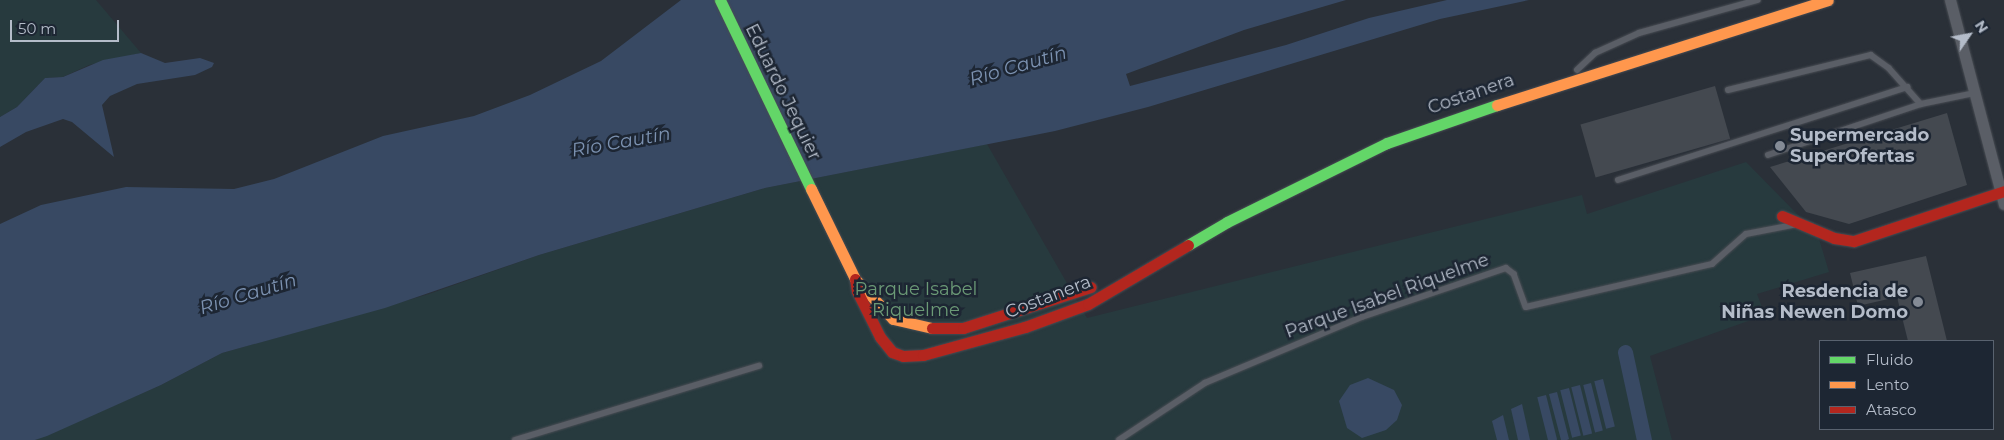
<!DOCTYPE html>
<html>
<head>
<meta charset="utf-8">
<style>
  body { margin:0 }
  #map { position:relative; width:2004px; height:440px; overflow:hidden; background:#2a3038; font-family:Montserrat,sans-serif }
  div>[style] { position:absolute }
  .green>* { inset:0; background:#273a3e }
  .water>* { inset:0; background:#384963; transform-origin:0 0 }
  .canal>* { height:15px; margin:-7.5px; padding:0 7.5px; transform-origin:7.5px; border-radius:7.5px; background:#384963 }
  .building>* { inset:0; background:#444950; transform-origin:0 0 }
  .roads { filter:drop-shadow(0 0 1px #484c53) drop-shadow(0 0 1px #484c53) }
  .lane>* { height:5.5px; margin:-2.75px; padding:0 2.75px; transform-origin:2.75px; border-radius:2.75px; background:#5a5e66 }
  .street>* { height:11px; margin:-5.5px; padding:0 5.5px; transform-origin:5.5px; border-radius:5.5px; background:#5a5e66 }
  .fast>* { height:11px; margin:-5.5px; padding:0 5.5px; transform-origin:5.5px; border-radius:5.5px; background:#63d668 }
  .slow>* { height:11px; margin:-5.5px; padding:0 5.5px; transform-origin:5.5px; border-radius:5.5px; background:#ff974d }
  .jam>* { height:11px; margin:-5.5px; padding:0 5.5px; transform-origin:5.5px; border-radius:5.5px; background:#b3261e }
  .dots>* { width:14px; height:14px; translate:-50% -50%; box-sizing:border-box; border:2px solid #1d2633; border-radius:50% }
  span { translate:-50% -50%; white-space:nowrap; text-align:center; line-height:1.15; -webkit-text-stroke:5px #1d2633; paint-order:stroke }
  .street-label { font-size:18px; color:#b4bcc9 }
  .poi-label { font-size:18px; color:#b4bcc9; font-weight:700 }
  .left { translate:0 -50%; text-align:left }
  .right { translate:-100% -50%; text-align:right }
  .park-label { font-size:18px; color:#6b9a76 }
  .water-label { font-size:19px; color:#7c92b1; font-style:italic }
  .legend { position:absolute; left:1819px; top:340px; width:175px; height:90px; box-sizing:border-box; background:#1d2633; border:1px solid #59626f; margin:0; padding:6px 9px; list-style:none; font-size:15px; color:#b4bcc9 }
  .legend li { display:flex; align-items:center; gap:10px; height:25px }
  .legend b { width:25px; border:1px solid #59626f }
  .north { position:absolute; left:1944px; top:10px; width:50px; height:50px; -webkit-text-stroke:4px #1d2633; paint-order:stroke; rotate:57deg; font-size:14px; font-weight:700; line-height:20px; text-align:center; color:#b4bcc9 }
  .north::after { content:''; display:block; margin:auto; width:18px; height:22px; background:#b4bcc9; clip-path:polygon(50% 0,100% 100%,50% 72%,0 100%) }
  .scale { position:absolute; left:10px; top:20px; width:109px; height:22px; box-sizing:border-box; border:2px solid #b4bcc9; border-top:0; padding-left:6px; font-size:15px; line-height:18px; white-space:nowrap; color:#b4bcc9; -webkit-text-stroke:4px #1d2633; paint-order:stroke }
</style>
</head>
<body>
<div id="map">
  <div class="green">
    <i style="clip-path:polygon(0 0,96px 0,141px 53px,89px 65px,63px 77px,45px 78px,17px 107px,0 117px)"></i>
    <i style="clip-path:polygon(987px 144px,1087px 318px,1582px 195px,1587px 214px,1746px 162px,1801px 218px,1814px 222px,1829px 272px,1757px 294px,1765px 315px,1650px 356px,1672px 440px,35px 440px,161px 385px,222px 353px,429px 294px,539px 255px,765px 188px)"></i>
  </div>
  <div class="water">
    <i style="clip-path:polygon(681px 0,1346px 0,1244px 30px,1126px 74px,1130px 86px,1286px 45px,1369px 18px,1447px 0,1529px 0,1440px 19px,1148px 107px,1055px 131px,765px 188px,539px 255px,385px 308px,222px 353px,161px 385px,47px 436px,35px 440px,0 440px,0 224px,41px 205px,126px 187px,234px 189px,274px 179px,383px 136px,474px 116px,530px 95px,601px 61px)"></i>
    <i style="clip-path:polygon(141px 53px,165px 63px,200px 58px,214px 63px,212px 67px,195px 75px,137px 84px,110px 96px,102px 105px,114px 157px,72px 122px,63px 119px,26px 132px,0 147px,0 117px,17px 107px,45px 78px,63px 77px,103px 60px)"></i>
    <i style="clip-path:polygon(1368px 378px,1394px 390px,1402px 405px,1397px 420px,1386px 430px,1362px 438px,1347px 428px,1339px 401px,1350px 385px)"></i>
    <i style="left:1603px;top:379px;width:49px;height:9px;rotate:76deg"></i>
    <i style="left:1591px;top:383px;width:49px;height:8px;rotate:76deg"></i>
    <i style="left:1580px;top:385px;width:50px;height:9px;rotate:76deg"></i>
    <i style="left:1569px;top:388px;width:49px;height:9px;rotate:76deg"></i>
    <i style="clip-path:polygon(1557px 392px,1569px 439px,1567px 440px,1561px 440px,1549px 394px)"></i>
    <i style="left:1546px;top:395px;width:46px;height:9px;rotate:76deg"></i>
    <i style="clip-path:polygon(1522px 404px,1530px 440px,1518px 440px,1511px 409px)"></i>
    <i style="clip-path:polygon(1503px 415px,1509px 440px,1497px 440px,1492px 421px)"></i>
  </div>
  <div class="canal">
    <i style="left:1625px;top:352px;width:90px;rotate:77.8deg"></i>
  </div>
  <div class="building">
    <i style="left:1715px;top:86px;width:55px;height:140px;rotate:74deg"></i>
    <i style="clip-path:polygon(1947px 113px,1967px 185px,1849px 224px,1806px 212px,1770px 167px)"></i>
    <i style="clip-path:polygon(1926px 256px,1947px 341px,1908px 341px,1897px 297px,1858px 306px,1850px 273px)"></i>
  </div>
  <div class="roads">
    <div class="lane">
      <i style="left:1577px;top:70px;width:25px;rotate:-43deg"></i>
      <i style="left:1595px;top:53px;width:48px;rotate:-24.4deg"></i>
      <i style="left:1639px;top:33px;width:123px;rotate:-15.6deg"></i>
      <i style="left:1728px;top:90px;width:147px;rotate:-13.8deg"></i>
      <i style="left:1871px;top:55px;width:22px;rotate:36deg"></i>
      <i style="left:1889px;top:68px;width:48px;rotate:48.4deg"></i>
      <i style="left:1921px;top:104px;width:55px;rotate:-11.5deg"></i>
      <i style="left:1768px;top:155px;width:161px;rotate:-18.4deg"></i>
      <i style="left:1618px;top:180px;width:304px;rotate:-17.8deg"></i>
      <i style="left:515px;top:440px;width:255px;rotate:-16.9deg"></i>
      <i style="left:1119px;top:440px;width:103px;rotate:-33.5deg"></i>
      <i style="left:1205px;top:383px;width:170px;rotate:-22.8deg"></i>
      <i style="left:1362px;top:317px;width:152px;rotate:-18.8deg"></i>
      <i style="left:1506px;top:268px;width:10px;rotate:37deg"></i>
      <i style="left:1514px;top:274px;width:35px;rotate:70deg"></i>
      <i style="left:1526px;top:307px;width:191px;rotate:-13deg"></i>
      <i style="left:1712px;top:264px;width:45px;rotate:-41.4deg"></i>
      <i style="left:1746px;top:234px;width:48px;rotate:-10.8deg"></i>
    </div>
    <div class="street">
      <i style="left:1950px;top:0;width:211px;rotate:75.2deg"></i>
    </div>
    <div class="fast">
      <i style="left:720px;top:0;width:210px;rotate:64.3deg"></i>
      <i style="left:1188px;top:245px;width:45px;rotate:-30.5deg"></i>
      <i style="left:1227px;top:222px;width:178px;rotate:-26.3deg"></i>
      <i style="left:1387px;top:143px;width:116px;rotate:-19.1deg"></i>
    </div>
    <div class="slow">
      <i style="left:1497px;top:105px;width:347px;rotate:-17.6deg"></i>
      <i style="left:811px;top:189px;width:100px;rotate:63.9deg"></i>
      <i style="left:855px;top:279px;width:55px;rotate:46.5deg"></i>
      <i style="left:893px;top:319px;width:40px;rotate:13deg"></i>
    </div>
    <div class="jam">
      <i style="left:1782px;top:216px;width:56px;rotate:22.9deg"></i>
      <i style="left:1834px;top:238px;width:20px;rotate:9deg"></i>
      <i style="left:1854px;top:241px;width:158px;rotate:-18.4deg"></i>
      <i style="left:855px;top:279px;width:12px;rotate:81deg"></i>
      <i style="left:857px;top:291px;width:51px;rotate:63.4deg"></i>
      <i style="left:880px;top:337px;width:19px;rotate:51deg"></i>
      <i style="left:892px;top:352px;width:12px;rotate:20deg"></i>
      <i style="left:903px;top:356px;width:20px;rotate:-3deg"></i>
      <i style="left:923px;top:355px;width:106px;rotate:-15.4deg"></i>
      <i style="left:1025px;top:327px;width:67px;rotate:-20.1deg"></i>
      <i style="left:1088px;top:304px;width:116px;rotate:-30.5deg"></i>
      <i style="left:932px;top:328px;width:31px"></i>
      <i style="left:963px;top:328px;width:134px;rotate:-17.8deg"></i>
    </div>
  </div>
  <div class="dots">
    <i style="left:1780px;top:146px;background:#848b96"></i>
    <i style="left:1918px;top:302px;background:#848b96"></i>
  </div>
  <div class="street-label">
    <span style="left:783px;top:92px;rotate:64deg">Eduardo Jequier</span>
    <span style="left:1471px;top:94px;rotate:-19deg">Costanera</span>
    <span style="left:1387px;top:296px;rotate:-20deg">Parque Isabel Riquelme</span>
    <span style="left:1048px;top:297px;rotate:-21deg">Costanera</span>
  </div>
  <div class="poi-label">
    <span class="left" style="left:1790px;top:146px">Supermercado<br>SuperOfertas</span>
    <span class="right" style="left:1908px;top:302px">Resdencia de<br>Niñas Newen Domo</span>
  </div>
  <div class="park-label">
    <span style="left:916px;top:300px">Parque Isabel<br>Riquelme</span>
  </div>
  <div class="water-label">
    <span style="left:1018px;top:66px;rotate:-16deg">Río Cautín</span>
    <span style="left:621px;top:142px;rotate:-10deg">Río Cautín</span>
    <span style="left:248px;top:294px;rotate:-17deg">Río Cautín</span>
  </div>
  <ul class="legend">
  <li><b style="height:6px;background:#63d668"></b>Fluido</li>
  <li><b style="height:6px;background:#ff974d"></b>Lento</li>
  <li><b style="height:6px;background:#b3261e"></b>Atasco</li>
  </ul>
  <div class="north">N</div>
  <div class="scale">50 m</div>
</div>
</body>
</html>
